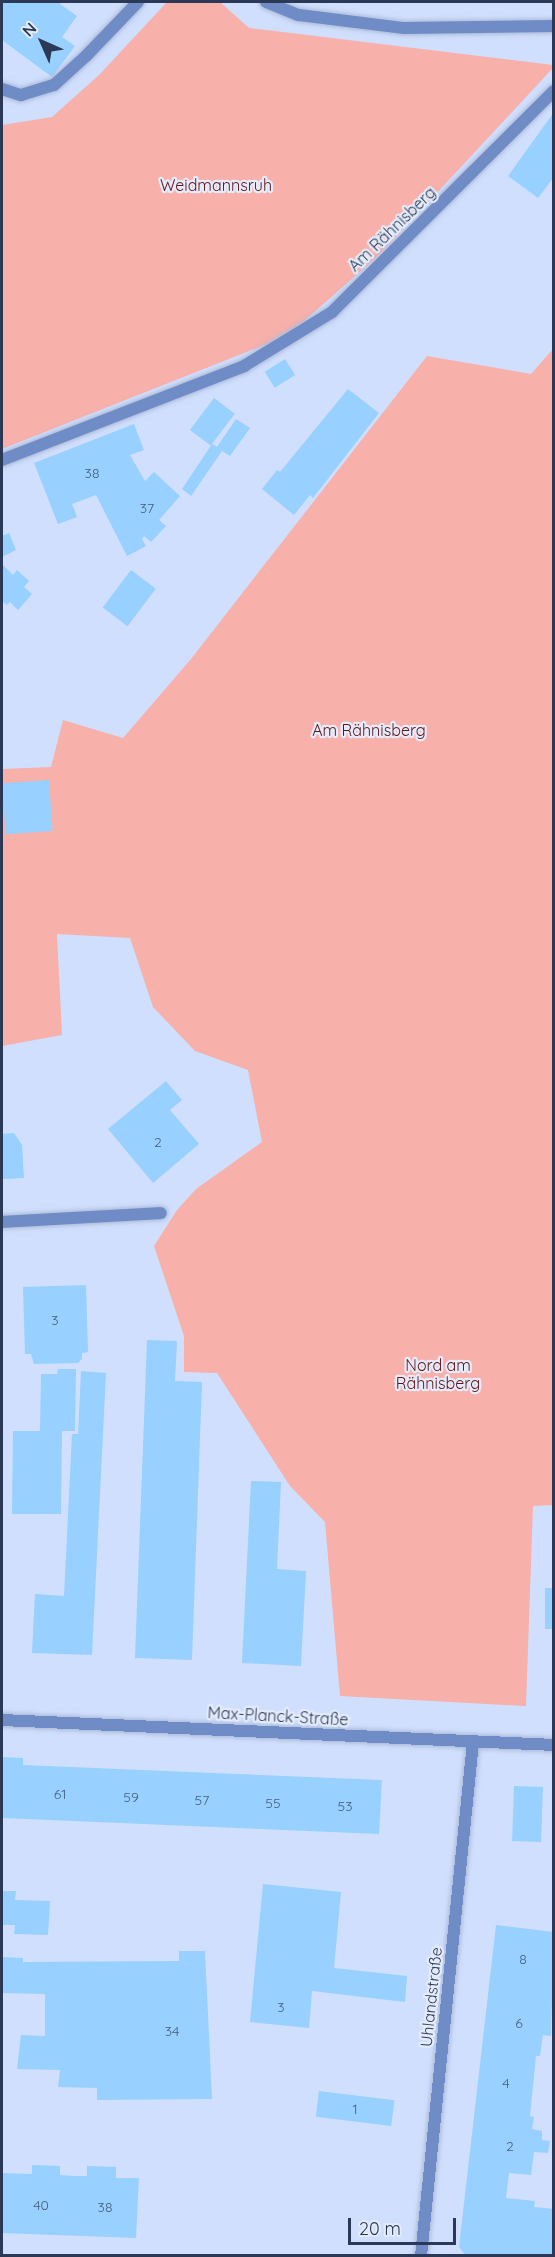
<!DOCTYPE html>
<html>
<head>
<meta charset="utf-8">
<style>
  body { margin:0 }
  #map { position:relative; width:555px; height:2257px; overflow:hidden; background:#d0dffd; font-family:Quicksand,sans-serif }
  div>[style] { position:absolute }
  .green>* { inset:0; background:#f7b0aa }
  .building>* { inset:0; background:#98d0ff; transform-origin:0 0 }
  .roads { filter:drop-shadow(0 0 2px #acbad8) drop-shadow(0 0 2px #acbad8) }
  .lane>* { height:12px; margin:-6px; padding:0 6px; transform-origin:6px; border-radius:6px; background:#6f8cc7 }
  .street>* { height:12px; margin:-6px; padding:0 6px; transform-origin:6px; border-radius:6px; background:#6f8cc7 }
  span { translate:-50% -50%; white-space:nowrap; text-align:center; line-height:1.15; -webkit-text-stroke:4.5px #e4ecfb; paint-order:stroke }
  .number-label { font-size:14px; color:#465f80 }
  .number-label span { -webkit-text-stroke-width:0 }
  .park-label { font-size:16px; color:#611416 }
  .street-label { font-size:16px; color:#2b3956 }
  .frame { position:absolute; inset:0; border:3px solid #2b3956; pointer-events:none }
  .north { position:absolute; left:12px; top:12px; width:60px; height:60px; -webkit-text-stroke:4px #e4ecfb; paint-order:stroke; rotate:315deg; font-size:16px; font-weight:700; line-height:24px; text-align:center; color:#2b3956 }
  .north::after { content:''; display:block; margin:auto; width:21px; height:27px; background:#2b3956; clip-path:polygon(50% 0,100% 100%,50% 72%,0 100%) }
  .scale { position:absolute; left:348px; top:2218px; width:108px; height:27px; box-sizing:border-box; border:3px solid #2b3956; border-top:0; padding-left:8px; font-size:18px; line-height:21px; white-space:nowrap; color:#2b3956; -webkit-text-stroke:4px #e4ecfb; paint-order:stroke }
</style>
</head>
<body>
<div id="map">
  <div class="green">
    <i style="clip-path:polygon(167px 2px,220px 2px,249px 28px,553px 65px,553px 68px,380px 254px,303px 322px,267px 344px,2px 449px,2px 125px,52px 117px,99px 75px)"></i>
    <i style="clip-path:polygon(553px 349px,554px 1505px,533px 1506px,526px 1706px,340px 1696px,325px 1522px,290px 1486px,217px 1373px,184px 1372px,184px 1336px,154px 1246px,177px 1210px,196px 1189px,262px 1142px,248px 1070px,195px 1051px,153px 1007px,130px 938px,57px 934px,62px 1035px,2px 1046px,2px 769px,51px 767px,63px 720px,123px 738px,191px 659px,427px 356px,531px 374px)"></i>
  </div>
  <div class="building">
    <i style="clip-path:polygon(2px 2px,62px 2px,60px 4px,77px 16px,62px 37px,75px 46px,52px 77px,2px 40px)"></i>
    <i style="clip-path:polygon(554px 112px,554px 177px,538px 198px,508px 176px)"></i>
    <i style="left:285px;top:359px;width:19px;height:24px;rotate:58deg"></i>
    <i style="clip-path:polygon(348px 389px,379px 413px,313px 498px,310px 495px,294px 515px,262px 489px,277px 470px,280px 472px)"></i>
    <i style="left:214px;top:398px;width:26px;height:40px;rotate:37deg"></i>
    <i style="clip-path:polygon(236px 419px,250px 428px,230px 456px,222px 451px,191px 496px,182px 489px,212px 444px,217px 447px)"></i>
    <i style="clip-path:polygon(134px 424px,144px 450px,130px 455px,145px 481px,154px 472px,180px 496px,159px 520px,166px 526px,151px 542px,144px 536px,142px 539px,146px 546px,127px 556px,96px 495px,72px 504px,77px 517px,58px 524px,34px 463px)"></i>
    <i style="clip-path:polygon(9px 533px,16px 550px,2px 557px,2px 536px)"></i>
    <i style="clip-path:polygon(2px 564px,13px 575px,17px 570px,29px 581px,24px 587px,32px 594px,18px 610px,10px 602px,7px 605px,2px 601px)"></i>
    <i style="left:131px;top:570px;width:31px;height:47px;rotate:37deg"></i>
    <i style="left:49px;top:780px;width:51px;height:47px;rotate:86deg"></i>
    <i style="clip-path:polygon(166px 1081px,182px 1100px,170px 1110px,199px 1144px,153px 1183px,108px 1129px)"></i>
    <i style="clip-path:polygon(14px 1133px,22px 1145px,24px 1178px,2px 1179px,2px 1134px)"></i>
    <i style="clip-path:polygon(86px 1285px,88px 1352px,82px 1353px,82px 1359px,78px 1363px,34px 1364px,31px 1354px,25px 1354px,23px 1287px)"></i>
    <i style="clip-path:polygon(147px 1340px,177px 1341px,175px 1381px,202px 1382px,192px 1660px,135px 1658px)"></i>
    <i style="clip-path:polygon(58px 1369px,76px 1369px,75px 1431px,62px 1431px,61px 1514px,12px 1514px,13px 1431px,40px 1431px,41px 1374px,57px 1374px)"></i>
    <i style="clip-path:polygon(81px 1371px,106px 1373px,92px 1655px,32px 1653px,35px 1594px,64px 1596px,72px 1434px,78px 1434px)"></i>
    <i style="clip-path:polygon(251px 1481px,281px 1482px,277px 1569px,306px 1571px,301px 1666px,242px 1663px)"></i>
    <i style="left:545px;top:1588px;width:9px;height:41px"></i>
    <i style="clip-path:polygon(2px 1757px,23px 1758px,23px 1765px,382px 1780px,379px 1834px,2px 1818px)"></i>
    <i style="left:514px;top:1786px;width:29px;height:55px;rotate:2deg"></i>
    <i style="clip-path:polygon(263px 1884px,341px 1892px,334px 1968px,407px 1976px,405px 2002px,312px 1991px,309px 2028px,250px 2022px)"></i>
    <i style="clip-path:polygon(2px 1891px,16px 1891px,15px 1900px,50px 1901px,48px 1935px,14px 1934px,15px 1925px,2px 1925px)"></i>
    <i style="clip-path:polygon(496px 1925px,554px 1932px,551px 2036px,543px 2035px,540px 2056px,536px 2056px,530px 2116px,534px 2117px,532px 2129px,542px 2131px,542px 2140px,550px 2141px,548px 2153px,534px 2152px,531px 2175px,509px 2173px,506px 2198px,535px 2201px,534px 2207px,554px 2209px,554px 2256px,466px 2256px,459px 2247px)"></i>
    <i style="clip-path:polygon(179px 1951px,205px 1951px,212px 2099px,97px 2100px,97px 2088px,58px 2087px,60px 2070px,17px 2069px,21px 2035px,45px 2036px,45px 1994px,2px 1993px,2px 1957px,23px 1958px,23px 1962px,179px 1961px)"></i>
    <i style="left:319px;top:2091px;width:76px;height:26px;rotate:7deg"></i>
    <i style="clip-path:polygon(32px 2165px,60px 2166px,60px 2175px,74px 2176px,87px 2176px,87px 2166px,116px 2167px,116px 2178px,139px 2178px,136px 2238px,2px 2233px,2px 2173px,32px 2174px)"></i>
  </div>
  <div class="roads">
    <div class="lane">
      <i style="left:266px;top:2px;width:35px;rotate:22deg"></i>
      <i style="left:299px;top:15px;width:106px;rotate:7.1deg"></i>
      <i style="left:404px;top:28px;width:150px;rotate:-0.8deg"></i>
      <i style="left:2px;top:460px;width:260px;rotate:-21.2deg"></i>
      <i style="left:244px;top:366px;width:103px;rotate:-31.5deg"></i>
      <i style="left:332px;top:312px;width:313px;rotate:-44.9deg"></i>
    </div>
    <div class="street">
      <i style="left:2px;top:89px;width:20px;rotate:18deg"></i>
      <i style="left:21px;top:95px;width:34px;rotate:-17deg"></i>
      <i style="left:54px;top:85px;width:43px;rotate:-42.2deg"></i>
      <i style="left:86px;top:56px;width:75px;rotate:-46.1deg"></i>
      <i style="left:2px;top:1222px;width:159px;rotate:-3.2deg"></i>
      <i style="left:2px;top:1720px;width:553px;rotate:2.59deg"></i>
      <i style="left:421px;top:2256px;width:517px;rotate:-84.22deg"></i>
    </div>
  </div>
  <div class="number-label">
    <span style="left:92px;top:473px">38</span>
    <span style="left:147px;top:508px">37</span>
    <span style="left:158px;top:1142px">2</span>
    <span style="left:55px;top:1320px">3</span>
    <span style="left:60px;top:1794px">61</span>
    <span style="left:131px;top:1797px">59</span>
    <span style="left:202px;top:1800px">57</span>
    <span style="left:273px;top:1803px">55</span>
    <span style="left:345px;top:1806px">53</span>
    <span style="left:523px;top:1959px">8</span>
    <span style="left:281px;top:2007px">3</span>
    <span style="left:519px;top:2023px">6</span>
    <span style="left:172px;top:2031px">34</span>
    <span style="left:506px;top:2083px">4</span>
    <span style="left:355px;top:2109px">1</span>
    <span style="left:510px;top:2146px">2</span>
    <span style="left:41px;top:2205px">40</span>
    <span style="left:105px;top:2207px">38</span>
  </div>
  <div class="park-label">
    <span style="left:216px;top:185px">Weidmannsruh</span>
    <span style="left:369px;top:730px">Am Rähnisberg</span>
    <span style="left:438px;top:1374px">Nord am<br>Rähnisberg</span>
  </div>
  <div class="street-label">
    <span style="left:392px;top:229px;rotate:-44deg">Am Rähnisberg</span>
    <span style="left:278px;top:1716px;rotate:3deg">Max-Planck-Straße</span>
    <span style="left:431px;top:1997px;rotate:-84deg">Uhlandstraße</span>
  </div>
  <div class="frame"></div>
  <div class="north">N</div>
  <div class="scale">20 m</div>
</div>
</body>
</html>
